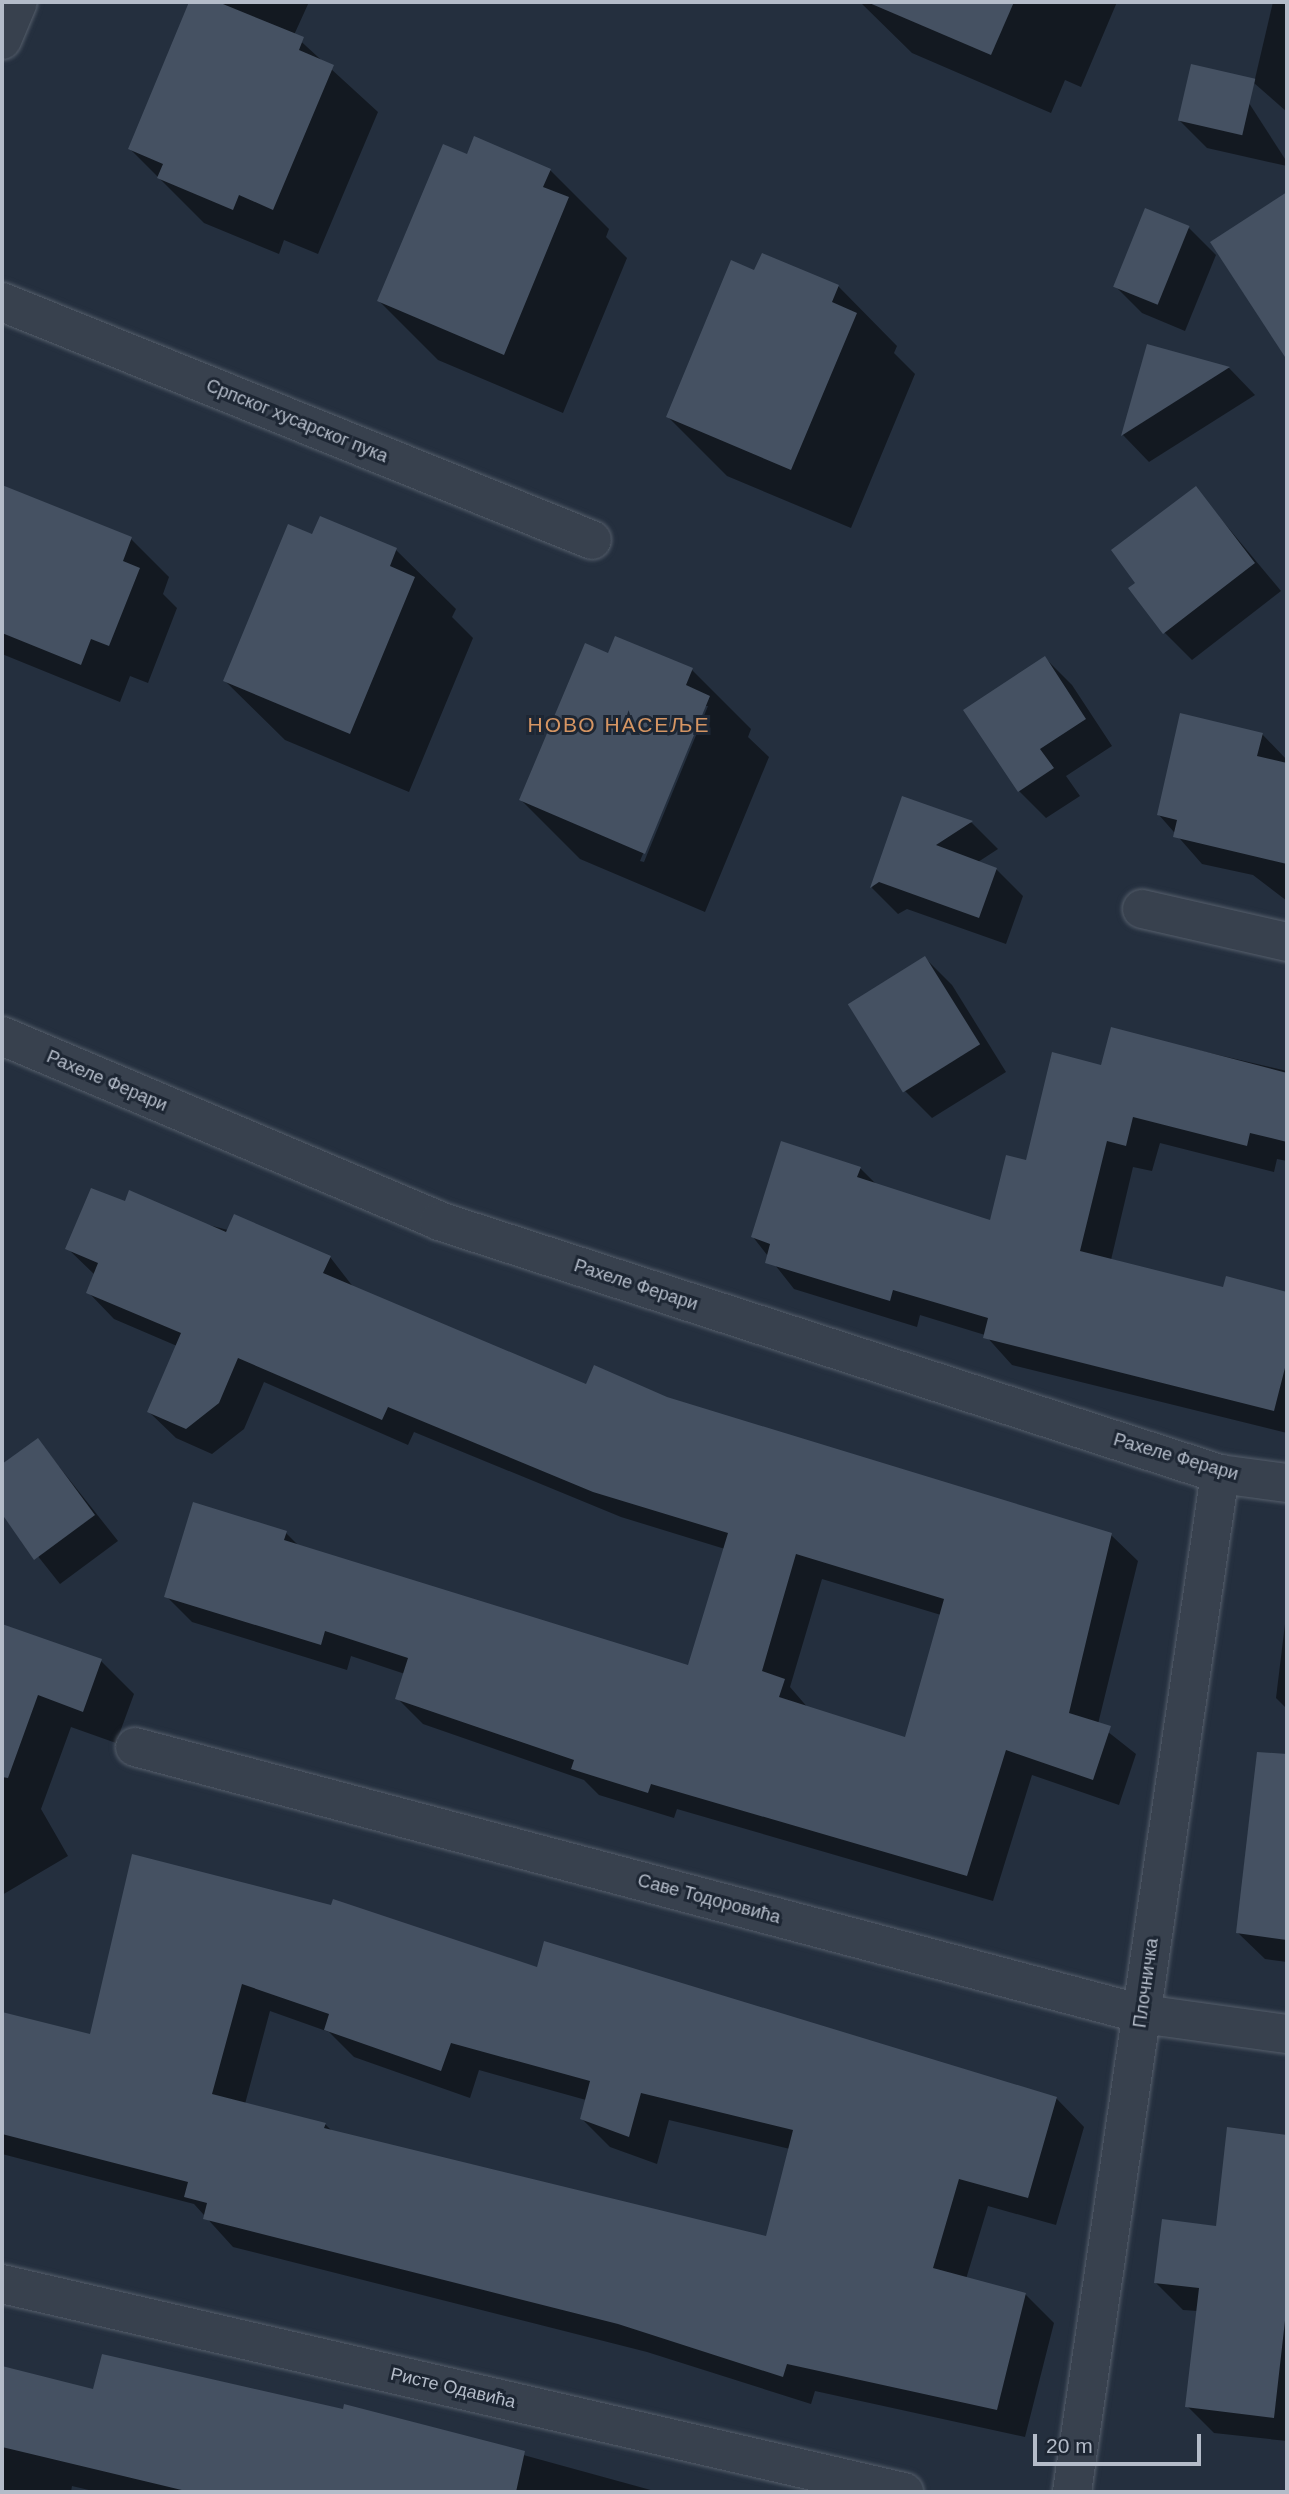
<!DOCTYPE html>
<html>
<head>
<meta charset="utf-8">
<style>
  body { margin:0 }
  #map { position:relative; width:1289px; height:2494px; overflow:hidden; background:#242f3e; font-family:Helvetica,sans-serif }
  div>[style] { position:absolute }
  .shadow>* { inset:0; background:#0007 }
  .building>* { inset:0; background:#455162; transform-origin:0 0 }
  .roads { filter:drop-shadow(0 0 2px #565f6c) drop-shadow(0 0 2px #565f6c) }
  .minor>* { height:38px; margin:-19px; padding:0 19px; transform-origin:19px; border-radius:19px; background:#38414e }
  .tertiary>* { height:38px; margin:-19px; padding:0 19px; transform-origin:19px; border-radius:19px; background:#38414e }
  span { translate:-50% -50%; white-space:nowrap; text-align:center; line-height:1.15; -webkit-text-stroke:6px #1d2633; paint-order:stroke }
  .street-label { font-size:18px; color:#b4bcc9 }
  .quarter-label { font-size:21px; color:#d59563; letter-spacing:2px }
  .frame { position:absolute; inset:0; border:4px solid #b4bcc9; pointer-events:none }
  .scale { position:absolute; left:1033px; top:2434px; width:168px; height:32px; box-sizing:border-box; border:4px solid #b4bcc9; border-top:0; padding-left:9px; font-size:21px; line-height:24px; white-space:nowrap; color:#b4bcc9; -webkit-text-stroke:5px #1d2633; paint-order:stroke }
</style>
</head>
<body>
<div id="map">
  <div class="shadow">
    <i style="clip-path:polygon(191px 2px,309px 2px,294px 35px,378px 112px,318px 254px,284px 240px,279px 254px,204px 223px,130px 149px)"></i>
    <i style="clip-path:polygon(860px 2px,1117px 2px,1081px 87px,1065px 80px,1051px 113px,912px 53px)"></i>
    <i style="clip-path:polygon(1273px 2px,1287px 2px,1287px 112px,1254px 83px)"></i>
    <i style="clip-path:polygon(1247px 100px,1287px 162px,1287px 166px,1207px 148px,1180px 121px)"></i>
    <i style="clip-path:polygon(468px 156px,550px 170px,609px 229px,606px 237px,627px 258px,563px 413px,438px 360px,379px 301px)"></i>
    <i style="clip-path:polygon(1287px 194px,1287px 334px,1283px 337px,1213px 243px)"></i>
    <i style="clip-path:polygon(1189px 228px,1216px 255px,1185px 331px,1142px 313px,1115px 286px)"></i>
    <i style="clip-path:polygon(838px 286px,897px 346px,894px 353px,915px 374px,851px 528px,727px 476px,668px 417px)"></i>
    <i style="clip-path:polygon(1148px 346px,1229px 368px,1255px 395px,1149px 462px,1123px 435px)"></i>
    <i style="clip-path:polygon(2px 487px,131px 539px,169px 577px,163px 594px,177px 608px,148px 683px,130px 676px,120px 702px,2px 654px)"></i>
    <i style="clip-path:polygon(1195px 488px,1281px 591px,1192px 660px,1165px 633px,1138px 583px)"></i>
    <i style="clip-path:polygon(396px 550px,456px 609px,452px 617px,473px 638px,409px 792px,285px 740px,225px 681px)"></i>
    <i style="clip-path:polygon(evenodd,609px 655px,692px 670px,751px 729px,748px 737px,769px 757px,705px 912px,580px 859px,521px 800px,609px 655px,704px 706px,708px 706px,644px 862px,640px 861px,704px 706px)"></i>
    <i style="clip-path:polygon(1045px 658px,1072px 685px,1112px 746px,1066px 776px,1080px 796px,1046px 818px,1019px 791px)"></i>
    <i style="clip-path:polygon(1262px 734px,1287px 760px,1287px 901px,1253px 875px,1202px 864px,1159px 815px)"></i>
    <i style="clip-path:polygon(904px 799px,972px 823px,998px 849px,978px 862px,996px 869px,1023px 896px,1006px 944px,907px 909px,898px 914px,872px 888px)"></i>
    <i style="clip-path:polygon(925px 958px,952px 985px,1006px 1072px,932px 1118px,905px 1091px)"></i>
    <i style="clip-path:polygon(1112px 1030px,1287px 1071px,1287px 1161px,1277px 1159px,1274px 1172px,1160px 1143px,1152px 1171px,1133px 1167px,1111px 1260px,1224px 1289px,1227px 1279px,1287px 1296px,1287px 1433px,1012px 1365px,985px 1335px,920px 1315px,917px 1327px,794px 1289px,753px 1237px,860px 1168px,877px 1185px,991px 1222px,1027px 1162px,1102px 1067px)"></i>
    <i style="clip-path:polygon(evenodd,126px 1203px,330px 1257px,354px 1288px,587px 1386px,667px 1399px,1111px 1535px,1138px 1561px,1098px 1724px,1136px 1754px,1119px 1805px,1032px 1775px,993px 1901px,677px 1809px,674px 1818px,599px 1795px,584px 1780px,423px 1724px,397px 1698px,405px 1674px,351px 1656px,347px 1670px,192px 1622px,166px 1596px,286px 1533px,300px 1547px,690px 1667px,725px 1549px,621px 1517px,414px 1432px,408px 1445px,264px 1382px,244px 1429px,212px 1454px,176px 1438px,149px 1412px,177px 1346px,114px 1319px,88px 1292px,95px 1275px,67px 1248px,126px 1203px,822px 1579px,941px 1615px,906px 1739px,809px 1709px,790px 1687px,822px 1579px)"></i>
    <i style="clip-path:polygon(38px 1440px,118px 1541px,60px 1584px,2px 1511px,2px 1466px)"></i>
    <i style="clip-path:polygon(1285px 1624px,1287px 1624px,1287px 1709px,1276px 1698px)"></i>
    <i style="clip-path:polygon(2px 1628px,101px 1661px,134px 1694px,116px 1743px,71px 1727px,41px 1809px,68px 1856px,2px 1895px)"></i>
    <i style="clip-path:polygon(1253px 1807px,1287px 1811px,1287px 1962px,1265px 1959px,1238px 1933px)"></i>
    <i style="clip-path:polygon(evenodd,133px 1856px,538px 1969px,1056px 2098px,1084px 2127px,1056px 2225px,988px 2206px,966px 2279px,1025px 2294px,1054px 2323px,1025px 2437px,815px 2391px,811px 2404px,647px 2352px,233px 2247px,194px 2204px,2px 2154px,2px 2013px,91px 2036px,133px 1856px,270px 2011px,329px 2032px,354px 2057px,470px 2098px,479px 2070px,586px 2100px,582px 2119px,610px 2147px,657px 2164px,669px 2120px,790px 2149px,767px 2238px,333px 2132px,325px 2124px,245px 2104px,270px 2011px)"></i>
    <i style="clip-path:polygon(1229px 2129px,1287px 2136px,1287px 2441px,1214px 2433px,1187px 2406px,1198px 2311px,1183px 2310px,1156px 2283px,1217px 2228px)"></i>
    <i style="clip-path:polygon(2px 2368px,95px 2392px,344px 2411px,345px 2406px,658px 2492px,97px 2492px,72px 2486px,71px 2492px,2px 2492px)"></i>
  </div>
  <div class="building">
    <i style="clip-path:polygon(189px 2px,218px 2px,304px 37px,299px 50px,334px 65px,273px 210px,239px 195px,233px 210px,157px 178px,163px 164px,128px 149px)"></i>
    <i style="clip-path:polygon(867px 2px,1014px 2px,991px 55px)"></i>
    <i style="left:1191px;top:64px;width:66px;height:58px;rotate:13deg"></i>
    <i style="clip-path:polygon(474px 136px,551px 169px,543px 187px,569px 197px,504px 355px,377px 301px,443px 144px,467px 154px)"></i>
    <i style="clip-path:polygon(1287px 192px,1287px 360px,1210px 242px)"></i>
    <i style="left:1145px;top:208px;width:48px;height:85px;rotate:22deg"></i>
    <i style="clip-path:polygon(762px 253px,839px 285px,832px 302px,857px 313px,791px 470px,666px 417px,731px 260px,754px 270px)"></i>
    <i style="clip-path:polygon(1147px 344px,1230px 367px,1121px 436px)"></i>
    <i style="clip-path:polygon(2px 485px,132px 537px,123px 561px,140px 568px,109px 646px,91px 639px,81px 665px,2px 633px)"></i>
    <i style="clip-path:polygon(1196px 486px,1255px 563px,1163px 634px,1128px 588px,1135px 583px,1111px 550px)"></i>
    <i style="clip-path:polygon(320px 516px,397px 548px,390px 566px,415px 577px,350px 734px,223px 681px,288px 524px,312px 534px)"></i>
    <i style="clip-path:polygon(615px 636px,693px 668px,686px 685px,710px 696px,645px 854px,519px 800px,585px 643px,608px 653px)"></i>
    <i style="clip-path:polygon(1045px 656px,1086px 719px,1040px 749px,1054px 768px,1018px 792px,963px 710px)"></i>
    <i style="clip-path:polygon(1180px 713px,1263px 733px,1257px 756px,1287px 763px,1287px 864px,1173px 837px,1177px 820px,1157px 815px)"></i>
    <i style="clip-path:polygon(902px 796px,973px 821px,936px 845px,997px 868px,979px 918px,879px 882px,870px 888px)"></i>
    <i style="left:925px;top:956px;width:104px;height:91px;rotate:58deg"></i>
    <i style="clip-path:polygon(1111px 1027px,1287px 1073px,1287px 1142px,1250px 1133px,1247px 1146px,1133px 1117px,1126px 1146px,1107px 1141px,1080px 1251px,1223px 1287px,1226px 1276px,1287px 1292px,1287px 1360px,1274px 1411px,983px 1338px,988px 1318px,893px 1290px,890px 1301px,765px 1263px,770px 1244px,751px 1237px,781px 1141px,861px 1167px,857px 1177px,990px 1220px,1006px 1155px,1026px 1160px,1052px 1052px,1101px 1065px)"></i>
    <i style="clip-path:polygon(evenodd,91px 1188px,125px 1201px,129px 1190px,226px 1232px,234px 1214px,331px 1256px,323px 1273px,586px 1384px,594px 1365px,667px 1397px,1112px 1533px,1069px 1713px,1111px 1726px,1093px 1780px,1006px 1750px,967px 1876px,651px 1784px,648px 1793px,571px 1769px,574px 1760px,395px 1699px,408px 1658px,325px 1631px,321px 1645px,164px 1597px,193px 1502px,287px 1531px,284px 1540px,688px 1665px,728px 1533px,593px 1492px,388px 1407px,382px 1420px,238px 1358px,219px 1403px,186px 1429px,147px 1412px,181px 1333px,86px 1293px,98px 1263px,65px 1249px,91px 1188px,796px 1554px,944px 1599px,905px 1737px,779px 1697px,785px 1679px,762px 1671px,796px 1554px)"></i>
    <i style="clip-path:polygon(38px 1438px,95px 1515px,34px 1560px,2px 1514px,2px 1464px)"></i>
    <i style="clip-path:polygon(2px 1624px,102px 1659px,83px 1712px,38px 1695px,8px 1778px,2px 1777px)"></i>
    <i style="clip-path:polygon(1257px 1752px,1287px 1754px,1287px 1940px,1236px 1933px)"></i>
    <i style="clip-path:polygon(evenodd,132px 1854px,331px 1905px,333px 1899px,537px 1967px,544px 1941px,1057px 2097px,1028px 2198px,959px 2179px,933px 2268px,1026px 2293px,997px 2410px,787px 2364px,783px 2377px,618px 2324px,203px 2219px,207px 2203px,184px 2197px,188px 2182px,2px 2134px,2px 2012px,90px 2034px,132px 1854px,242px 1984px,329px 2014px,324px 2030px,441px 2071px,451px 2043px,590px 2081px,580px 2119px,629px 2137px,641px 2093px,793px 2130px,766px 2236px,324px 2128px,326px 2123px,212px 2094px,242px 1984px)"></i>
    <i style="clip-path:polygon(1227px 2127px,1287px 2135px,1287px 2303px,1274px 2418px,1185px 2407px,1199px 2288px,1154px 2283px,1162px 2219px,1216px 2226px)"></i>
    <i style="clip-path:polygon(102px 2354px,343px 2409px,344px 2404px,525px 2451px,516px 2492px,190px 2492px,2px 2447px,2px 2366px,93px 2389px)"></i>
  </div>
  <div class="roads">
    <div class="minor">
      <i style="left:2px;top:302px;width:636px;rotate:21.97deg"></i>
      <i style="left:1142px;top:909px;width:149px;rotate:12.8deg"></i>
      <i style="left:2px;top:1036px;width:475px;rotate:22.9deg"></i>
      <i style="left:439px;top:1221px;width:821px;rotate:17.95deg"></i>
      <i style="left:1220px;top:1474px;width:68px;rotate:7.7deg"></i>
      <i style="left:135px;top:1747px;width:1042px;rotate:14.85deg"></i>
      <i style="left:1142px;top:2014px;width:146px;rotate:7.9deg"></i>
      <i style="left:2px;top:2284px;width:926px;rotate:12.99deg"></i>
      <i style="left:1072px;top:2492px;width:1029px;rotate:-81.73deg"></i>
    </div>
    <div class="tertiary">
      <i style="left:2px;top:40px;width:41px;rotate:-67.2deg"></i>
    </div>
  </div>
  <div class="street-label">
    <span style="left:297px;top:421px;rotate:22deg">Српског хусарског пука</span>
    <span style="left:107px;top:1081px;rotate:23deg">Рахеле Ферари</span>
    <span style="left:636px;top:1285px;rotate:18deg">Рахеле Ферари</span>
    <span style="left:1176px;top:1457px;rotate:16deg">Рахеле Ферари</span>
    <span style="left:709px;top:1899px;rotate:15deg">Саве Тодоровића</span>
    <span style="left:1146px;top:1983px;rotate:-82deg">Плочничка</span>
    <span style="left:453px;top:2388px;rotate:13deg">Ристе Одавића</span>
  </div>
  <div class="quarter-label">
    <span style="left:619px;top:725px">НОВО НАСЕЉЕ</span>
  </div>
  <div class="frame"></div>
  <div class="scale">20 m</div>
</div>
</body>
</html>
